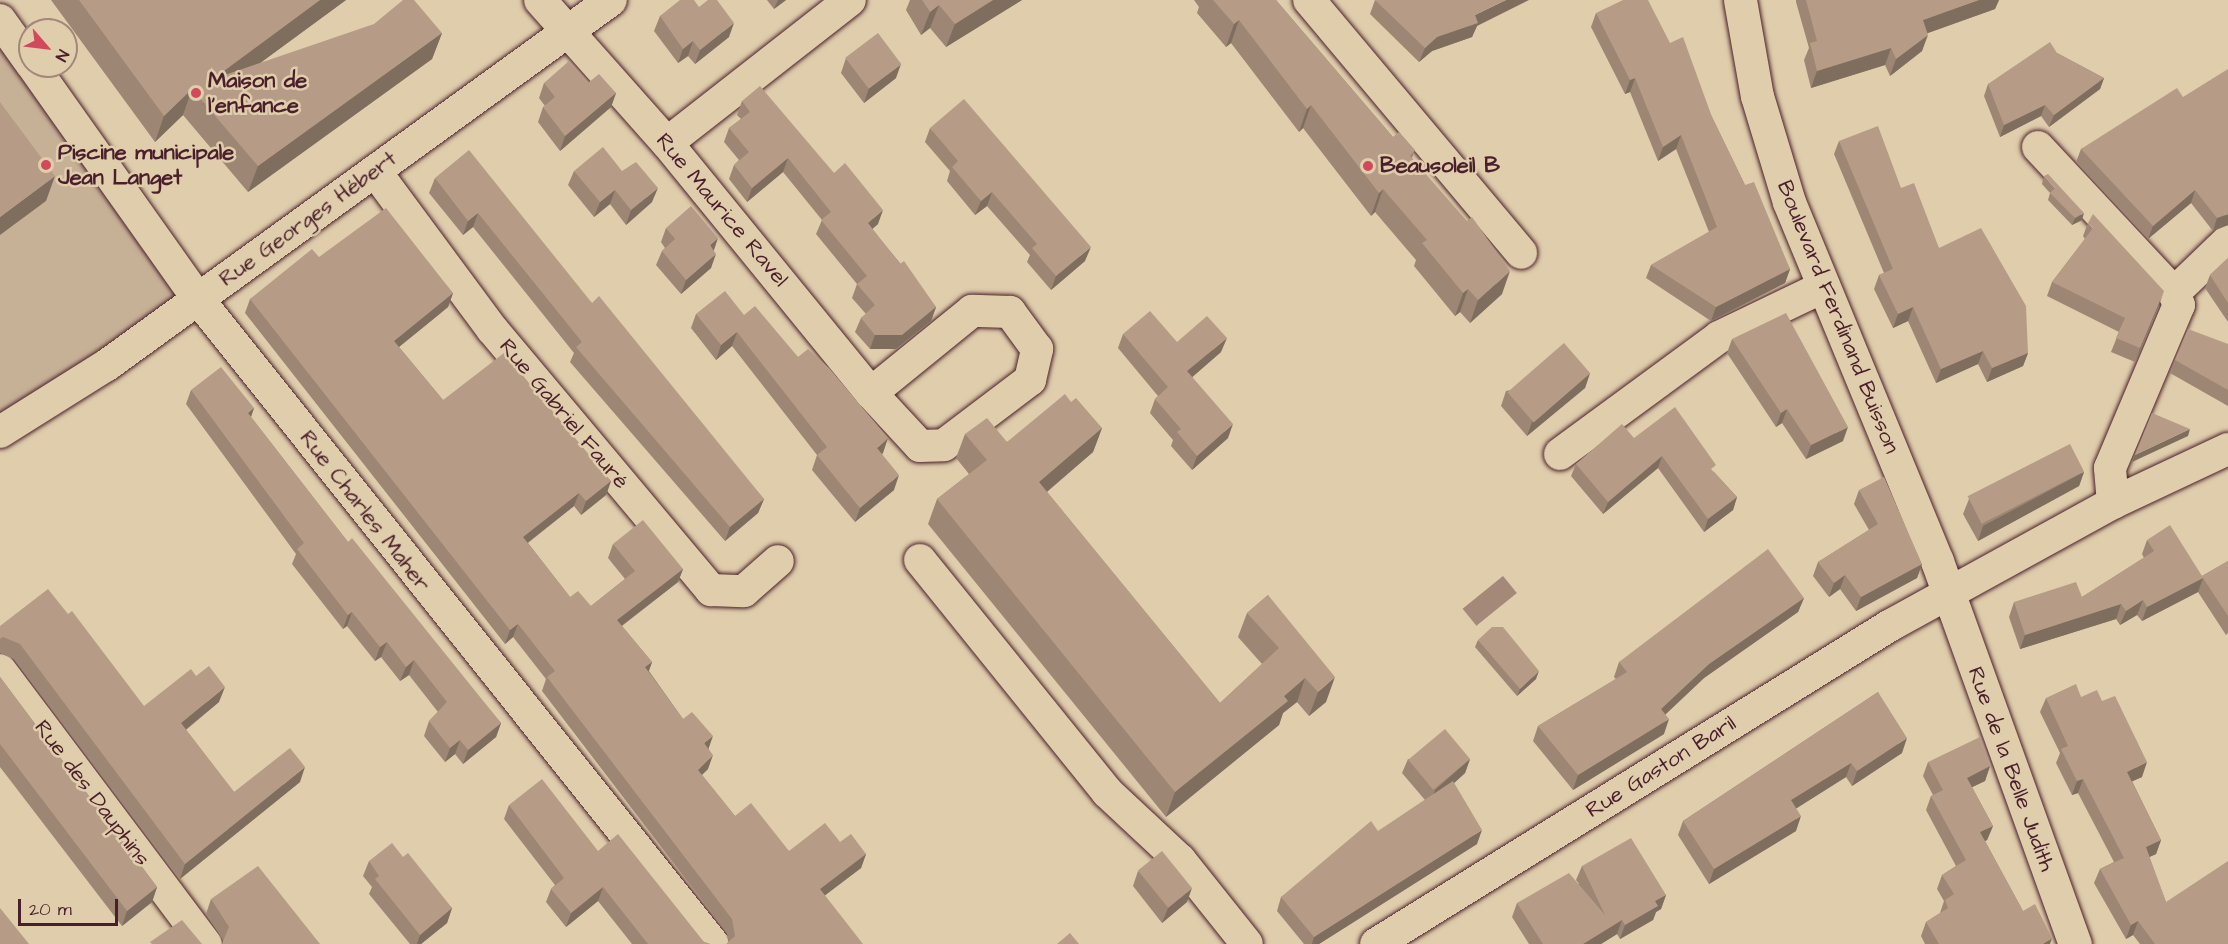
<!DOCTYPE html>
<html>
<head>
<meta charset="utf-8">
<style>
  body { margin:0 }
  #map { position:relative; width:2228px; height:944px; overflow:hidden; background:#dfcdab; font-family:"Architects Daughter",sans-serif }
  div>[style] { position:absolute }
  .green>* { inset:0; background:#c7b196 }
  .water>* { inset:0; background:#a48878; transform-origin:0 0 }
  .roads { filter:drop-shadow(0 0 2px #4a1f2b) drop-shadow(0 0 2px #4a1f2b) }
  .minor>* { height:32px; margin:-16px; padding:0 16px; transform-origin:16px; border-radius:16px; background:#dfcdab }
  .tertiary>* { height:33px; margin:-16.5px; padding:0 16.5px; transform-origin:16.5px; border-radius:16.5px; background:#dfcdab }
  .wall>* { inset:0; background:#9d8674 }
  .shaded-wall>* { inset:0; background:#7f6d5e }
  .building>* { inset:0; background:#b69c87; transform-origin:0 0 }
  .dots>* { width:16px; height:16px; translate:-50% -50%; box-sizing:border-box; border:3px solid #dfcdab; border-radius:50% }
  span { translate:-50% -50%; white-space:nowrap; text-align:center; line-height:1.15; -webkit-text-stroke:5px #dfcdab; paint-order:stroke }
  .poi-label { font-size:22px; color:#4a1f2b; font-weight:700 }
  .left { translate:0 -50%; text-align:left }
  .street-label { font-size:22px; color:#4a1f2b }
  .north { position:absolute; left:18px; top:18px; width:60px; height:60px; box-sizing:border-box; background:#dfcdab; border:2px solid #a38778; border-radius:50%; rotate:118deg; font-size:16px; font-weight:700; line-height:24px; text-align:center; color:#4a1f2b }
  .north::after { content:''; display:block; margin:auto; width:21px; height:27px; background:#d1495b; clip-path:polygon(50% 0,100% 100%,50% 72%,0 100%) }
  .scale { position:absolute; left:18px; top:899px; width:100px; height:27px; box-sizing:border-box; border:3px solid #4a1f2b; border-top:0; padding-left:8px; font-size:18px; line-height:21px; white-space:nowrap; color:#4a1f2b; -webkit-text-stroke:4px #dfcdab; paint-order:stroke }
</style>
</head>
<body>
<div id="map">
  <div class="green">
    <i style="clip-path:polygon(0 36px,186px 294px,0 421px)"></i>
  </div>
  <div class="water">
    <i style="left:1503px;top:576px;width:22px;height:52px;rotate:51deg"></i>
  </div>
  <div class="roads">
    <div class="minor">
      <i style="left:540px;top:0;width:191px;rotate:48.4deg"></i>
      <i style="left:667px;top:143px;width:323px;rotate:50.8deg"></i>
      <i style="left:871px;top:393px;width:72px;rotate:47.2deg"></i>
      <i style="left:920px;top:446px;width:24px;rotate:-2deg"></i>
      <i style="left:944px;top:445px;width:108px;rotate:-37.1deg"></i>
      <i style="left:1030px;top:380px;width:32px;rotate:-77deg"></i>
      <i style="left:1037px;top:349px;width:46px;rotate:-126.1deg"></i>
      <i style="left:1010px;top:312px;width:38px;rotate:-178deg"></i>
      <i style="left:972px;top:311px;width:130px;rotate:140.9deg"></i>
      <i style="left:1309px;top:0;width:330px;rotate:50deg"></i>
      <i style="left:0;top:20px;width:52px;rotate:54.5deg"></i>
      <i style="left:33px;top:66px;width:286px;rotate:54.7deg"></i>
      <i style="left:198px;top:299px;width:825px;rotate:51.39deg"></i>
      <i style="left:667px;top:143px;width:232px;rotate:-38deg"></i>
      <i style="left:2038px;top:147px;width:200px;rotate:47deg"></i>
      <i style="left:375px;top:171px;width:197px;rotate:53.5deg"></i>
      <i style="left:492px;top:329px;width:341px;rotate:50deg"></i>
      <i style="left:711px;top:590px;width:33px;rotate:2deg"></i>
      <i style="left:744px;top:591px;width:45px;rotate:-41.4deg"></i>
      <i style="left:0;top:432px;width:126px;rotate:-32.1deg"></i>
      <i style="left:107px;top:365px;width:622px;rotate:-35.91deg"></i>
      <i style="left:1560px;top:454px;width:197px;rotate:-36.3deg"></i>
      <i style="left:1719px;top:337px;width:113px;rotate:-25.7deg"></i>
      <i style="left:2113px;top:503px;width:35px;rotate:-95deg"></i>
      <i style="left:2110px;top:468px;width:177px;rotate:-67.1deg"></i>
      <i style="left:2179px;top:305px;width:13px;rotate:-113deg"></i>
      <i style="left:2174px;top:293px;width:75px;rotate:-43.9deg"></i>
      <i style="left:920px;top:560px;width:298px;rotate:51.1deg"></i>
      <i style="left:1107px;top:792px;width:100px;rotate:43deg"></i>
      <i style="left:1180px;top:860px;width:107px;rotate:51.4deg"></i>
      <i style="left:0;top:670px;width:343px;rotate:53.1deg"></i>
      <i style="left:1376px;top:944px;width:604px;rotate:-31.79deg"></i>
      <i style="left:1889px;top:626px;width:256px;rotate:-28.8deg"></i>
      <i style="left:2113px;top:503px;width:127px;rotate:-25.2deg"></i>
    </div>
    <div class="tertiary">
      <i style="left:1740px;top:0;width:97px;rotate:80deg"></i>
      <i style="left:1757px;top:96px;width:111px;rotate:73.2deg"></i>
      <i style="left:1789px;top:202px;width:388px;rotate:67.6deg"></i>
      <i style="left:1937px;top:561px;width:407px;rotate:70.2deg"></i>
    </div>
  </div>
  <div class="wall">
    <i style="clip-path:polygon(51px 0,346px 0,260px 63px,442px 33px,432px 59px,248px 192px,183px 115px,155px 142px)"></i>
    <i style="clip-path:polygon(767px 0,786px 0,774px 9px)"></i>
    <i style="clip-path:polygon(910px 0,1022px 0,946px 47px,930px 28px,921px 35px,906px 10px)"></i>
    <i style="clip-path:polygon(1194px 0,1276px 0,1393px 137px,1415px 150px,1412px 158px,1502px 294px,1470px 323px,1460px 312px,1455px 316px,1414px 266px,1416px 260px,1375px 212px,1371px 216px,1303px 128px,1299px 132px,1231px 43px,1226px 47px,1197px 13px,1199px 7px)"></i>
    <i style="clip-path:polygon(1375px 0,1477px 26px,1472px 37px,1432px 51px,1419px 62px,1370px 14px)"></i>
    <i style="clip-path:polygon(1796px 0,1999px 0,1995px 9px,1927px 33px,1922px 51px,1890px 76px,1885px 65px,1811px 88px,1804px 60px,1809px 48px,1796px 2px)"></i>
    <i style="clip-path:polygon(699px 7px,729px 37px,695px 64px,688px 56px,678px 63px,654px 31px,660px 16px)"></i>
    <i style="clip-path:polygon(1596px 13px,1670px 43px,1712px 117px,1745px 185px,1790px 269px,1785px 283px,1711px 321px,1646px 278px,1651px 265px,1709px 232px,1676px 149px,1658px 161px,1630px 92px,1625px 94px,1591px 27px)"></i>
    <i style="clip-path:polygon(2057px 53px,2104px 78px,2100px 89px,2049px 127px,2041px 116px,2000px 137px,1984px 96px,1988px 84px)"></i>
    <i style="clip-path:polygon(846px 58px,896px 78px,864px 103px,841px 73px)"></i>
    <i style="clip-path:polygon(544px 83px,588px 83px,616px 93px,611px 107px,560px 151px,538px 122px,543px 107px,545px 106px,539px 98px)"></i>
    <i style="clip-path:polygon(2183px 97px,2228px 225px,2213px 231px,2191px 203px,2148px 239px,2076px 162px,2081px 149px)"></i>
    <i style="clip-path:polygon(742px 101px,834px 173px,878px 224px,872px 229px,936px 307px,931px 321px,896px 349px,870px 349px,855px 332px,861px 318px,866px 314px,852px 298px,857px 284px,816px 234px,822px 220px,783px 172px,747px 202px,729px 179px,734px 165px,739px 160px,724px 142px,729px 128px,741px 119px,737px 115px)"></i>
    <i style="clip-path:polygon(930px 128px,1085px 261px,1051px 290px,1027px 262px,1030px 255px,987px 206px,975px 215px,947px 181px,950px 171px,925px 142px)"></i>
    <i style="clip-path:polygon(1839px 141px,1901px 188px,1939px 248px,2028px 353px,2023px 366px,1987px 382px,1978px 364px,1936px 383px,1908px 321px,1893px 328px,1874px 289px,1879px 275px,1884px 273px,1834px 154px)"></i>
    <i style="clip-path:polygon(574px 171px,622px 171px,652px 202px,626px 225px,610px 204px,594px 217px,568px 185px)"></i>
    <i style="clip-path:polygon(2044px 176px,2082px 220px,2072px 225px,2048px 200px,2050px 193px,2042px 184px)"></i>
    <i style="clip-path:polygon(435px 178px,592px 303px,764px 499px,758px 513px,725px 541px,570px 362px,574px 353px,473px 227px,463px 235px,429px 193px)"></i>
    <i style="clip-path:polygon(2088px 223px,2159px 305px,2135px 362px,2111px 352px,2119px 332px,2047px 296px,2052px 282px,2085px 239px,2083px 236px)"></i>
    <i style="clip-path:polygon(666px 228px,714px 251px,711px 268px,681px 294px,656px 265px,662px 251px,665px 248px,661px 242px)"></i>
    <i style="clip-path:polygon(319px 257px,453px 293px,448px 307px,399px 347px,443px 400px,611px 481px,606px 495px,581px 515px,574px 506px,528px 543px,570px 597px,591px 606px,625px 579px,608px 558px,613px 544px,683px 569px,678px 582px,622px 626px,652px 662px,649px 671px,683px 719px,709px 749px,708px 769px,702px 775px,735px 816px,789px 851px,840px 842px,866px 854px,861px 868px,825px 895px,729px 942px,727px 933px,542px 691px,546px 679px,513px 637px,505px 644px,245px 313px,250px 299px)"></i>
    <i style="clip-path:polygon(2228px 258px,2228px 322px,2205px 288px,2210px 275px)"></i>
    <i style="clip-path:polygon(696px 314px,744px 315px,798px 357px,883px 453px,882px 454px,894px 490px,855px 522px,812px 470px,817px 455px,732px 346px,716px 360px,691px 328px)"></i>
    <i style="clip-path:polygon(1123px 334px,1177px 342px,1221px 352px,1192px 377px,1228px 438px,1192px 470px,1171px 446px,1173px 440px,1150px 413px,1155px 399px,1158px 396px,1118px 348px)"></i>
    <i style="clip-path:polygon(1732px 339px,1843px 441px,1806px 459px,1782px 423px,1776px 427px,1727px 353px)"></i>
    <i style="clip-path:polygon(2228px 344px,2228px 406px,2170px 373px,2175px 360px)"></i>
    <i style="clip-path:polygon(1590px 373px,1585px 388px,1527px 436px,1501px 406px,1506px 391px)"></i>
    <i style="clip-path:polygon(191px 390px,254px 408px,251px 417px,348px 542px,501px 723px,496px 737px,463px 764px,455px 754px,445px 762px,424px 736px,429px 721px,438px 712px,409px 675px,400px 681px,381px 657px,375px 661px,347px 626px,343px 629px,292px 564px,296px 554px,186px 404px)"></i>
    <i style="clip-path:polygon(1071px 402px,1102px 428px,1093px 452px,1047px 492px,1220px 703px,1262px 664px,1238px 637px,1247px 613px,1268px 595px,1326px 702px,1309px 716px,1297px 702px,1283px 713px,1279px 725px,1166px 817px,928px 524px,937px 499px,969px 474px,956px 458px,965px 434px,1007px 442px)"></i>
    <i style="clip-path:polygon(1634px 438px,1714px 472px,1737px 497px,1733px 510px,1704px 532px,1658px 468px,1603px 514px,1571px 476px,1576px 464px)"></i>
    <i style="clip-path:polygon(2084px 472px,2079px 486px,1978px 541px,1963px 514px,1969px 499px)"></i>
    <i style="clip-path:polygon(1859px 490px,1922px 564px,1917px 578px,1856px 611px,1840px 589px,1829px 597px,1813px 576px,1818px 562px,1869px 530px,1854px 504px)"></i>
    <i style="clip-path:polygon(2147px 540px,2202px 576px,2228px 561px,2228px 633px,2226px 635px,2198px 592px,2142px 621px,2137px 615px,2120px 625px,2116px 619px,2020px 649px,2009px 617px,2014px 602px,2082px 597px,2144px 558px,2142px 554px)"></i>
    <i style="clip-path:polygon(1804px 598px,1798px 612px,1704px 678px,1665px 715px,1664px 734px,1573px 790px,1533px 741px,1538px 726px,1616px 679px,1614px 677px,1619px 662px)"></i>
    <i style="clip-path:polygon(0 626px,144px 706px,219px 702px,186px 730px,234px 792px,300px 782px,180px 879px,14px 659px,0 653px)"></i>
    <i style="clip-path:polygon(1478px 640px,1536px 679px,1517px 696px,1475px 647px)"></i>
    <i style="clip-path:polygon(0 677px,157px 887px,152px 902px,122px 926px,0 767px)"></i>
    <i style="clip-path:polygon(1878px 692px,1902px 753px,1852px 786px,1846px 777px,1796px 808px,1796px 831px,1709px 884px,1678px 835px,1683px 821px)"></i>
    <i style="clip-path:polygon(2081px 697px,2142px 777px,2132px 781px,2161px 840px,2156px 854px,2149px 857px,2166px 902px,2228px 944px,2140px 944px,2133px 935px,2126px 939px,2094px 883px,2100px 869px,2114px 862px,2078px 793px,2072px 795px,2056px 763px,2060px 753px,2040px 712px,2046px 698px)"></i>
    <i style="clip-path:polygon(1408px 759px,1470px 759px,1465px 773px,1454px 783px,1477px 844px,1319px 944px,1304px 944px,1277px 911px,1281px 897px,1425px 800px,1402px 773px)"></i>
    <i style="clip-path:polygon(1928px 762px,1990px 766px,1985px 781px,1972px 787px,1993px 826px,1987px 840px,1985px 841px,2023px 911px,2050px 944px,1925px 944px,1921px 936px,1926px 922px,1940px 913px,1944px 901px,1937px 889px,1942px 875px,1956px 866px,1926px 810px,1931px 796px,1933px 795px,1923px 776px)"></i>
    <i style="clip-path:polygon(509px 805px,598px 851px,704px 942px,710px 944px,632px 944px,598px 901px,566px 927px,546px 902px,551px 889px,555px 885px,504px 819px)"></i>
    <i style="clip-path:polygon(403px 857px,452px 908px,447px 923px,421px 944px,410px 944px,369px 894px,372px 887px,363px 876px,369px 861px)"></i>
    <i style="clip-path:polygon(1582px 866px,1666px 895px,1661px 909px,1656px 912px,1653px 920px,1620px 939px,1617px 934px,1601px 944px,1529px 944px,1512px 917px,1517px 903px,1579px 884px,1576px 880px)"></i>
    <i style="clip-path:polygon(1138px 871px,1187px 902px,1162px 923px,1133px 886px)"></i>
    <i style="clip-path:polygon(211px 899px,320px 944px,223px 940px,206px 914px)"></i>
  </div>
  <div class="shaded-wall">
    <i style="clip-path:polygon(320px 0,346px 0,203px 105px,213px 79px)"></i>
    <i style="clip-path:polygon(778px 0,786px 0,774px 9px)"></i>
    <i style="clip-path:polygon(993px 0,1022px 0,946px 47px,955px 24px)"></i>
    <i style="clip-path:polygon(1506px 0,1529px 0,1477px 26px,1472px 37px,1432px 51px,1419px 62px,1425px 48px,1437px 37px,1475px 15px)"></i>
    <i style="clip-path:polygon(1979px 0,1999px 0,1995px 9px,1917px 37px,1923px 20px)"></i>
    <i style="clip-path:polygon(939px 5px,930px 28px,921px 35px,930px 12px)"></i>
    <i style="clip-path:polygon(1239px 20px,1231px 43px,1226px 47px,1234px 24px)"></i>
    <i style="clip-path:polygon(734px 23px,729px 37px,695px 64px,700px 50px)"></i>
    <i style="clip-path:polygon(442px 33px,432px 59px,248px 192px,258px 166px)"></i>
    <i style="clip-path:polygon(1928px 35px,1922px 51px,1890px 76px,1896px 59px)"></i>
    <i style="clip-path:polygon(693px 41px,688px 56px,678px 63px,683px 49px)"></i>
    <i style="clip-path:polygon(1891px 48px,1885px 65px,1811px 88px,1817px 71px)"></i>
    <i style="clip-path:polygon(901px 64px,896px 78px,864px 103px,869px 88px)"></i>
    <i style="clip-path:polygon(1635px 78px,1630px 92px,1625px 94px,1630px 80px)"></i>
    <i style="clip-path:polygon(2104px 78px,2100px 89px,2049px 127px,2054px 115px)"></i>
    <i style="clip-path:polygon(192px 89px,183px 115px,155px 142px,164px 116px)"></i>
    <i style="clip-path:polygon(616px 93px,611px 107px,560px 151px,565px 136px)"></i>
    <i style="clip-path:polygon(1311px 105px,1303px 128px,1299px 132px,1307px 109px)"></i>
    <i style="clip-path:polygon(2045px 105px,2041px 116px,2000px 137px,2004px 125px)"></i>
    <i style="clip-path:polygon(1681px 135px,1676px 149px,1658px 161px,1663px 147px)"></i>
    <i style="clip-path:polygon(788px 158px,783px 172px,747px 202px,752px 188px)"></i>
    <i style="clip-path:polygon(55px 176px,46px 201px,0 235px,0 217px)"></i>
    <i style="clip-path:polygon(658px 188px,652px 202px,626px 225px,631px 210px)"></i>
    <i style="clip-path:polygon(1383px 189px,1375px 212px,1371px 216px,1379px 193px)"></i>
    <i style="clip-path:polygon(615px 190px,610px 204px,594px 217px,600px 202px)"></i>
    <i style="clip-path:polygon(2195px 190px,2191px 203px,2148px 239px,2153px 226px)"></i>
    <i style="clip-path:polygon(992px 192px,987px 206px,975px 215px,981px 201px)"></i>
    <i style="clip-path:polygon(883px 210px,878px 224px,863px 237px,868px 223px)"></i>
    <i style="clip-path:polygon(478px 213px,473px 227px,463px 235px,468px 221px)"></i>
    <i style="clip-path:polygon(2084px 213px,2082px 220px,2072px 225px,2075px 218px)"></i>
    <i style="clip-path:polygon(2228px 214px,2228px 225px,2213px 231px,2217px 218px)"></i>
    <i style="clip-path:polygon(718px 238px,713px 253px,710px 245px)"></i>
    <i style="clip-path:polygon(1091px 247px,1085px 261px,1051px 290px,1056px 276px)"></i>
    <i style="clip-path:polygon(716px 254px,711px 268px,681px 294px,686px 280px)"></i>
    <i style="clip-path:polygon(1790px 269px,1785px 283px,1711px 321px,1716px 307px)"></i>
    <i style="clip-path:polygon(1510px 271px,1502px 294px,1470px 323px,1478px 300px)"></i>
    <i style="clip-path:polygon(1468px 289px,1460px 312px,1455px 316px,1463px 293px)"></i>
    <i style="clip-path:polygon(2164px 291px,2159px 305px,2135px 362px,2140px 348px)"></i>
    <i style="clip-path:polygon(453px 293px,448px 307px,389px 355px,394px 341px)"></i>
    <i style="clip-path:polygon(936px 307px,931px 321px,896px 349px,870px 349px,875px 335px)"></i>
    <i style="clip-path:polygon(1913px 307px,1908px 321px,1893px 328px,1898px 314px)"></i>
    <i style="clip-path:polygon(737px 332px,732px 346px,716px 360px,721px 345px)"></i>
    <i style="clip-path:polygon(1227px 338px,1221px 352px,1182px 386px,1187px 371px)"></i>
    <i style="clip-path:polygon(1983px 351px,1978px 364px,1936px 383px,1941px 369px)"></i>
    <i style="clip-path:polygon(2028px 353px,2023px 366px,1987px 382px,1992px 368px)"></i>
    <i style="clip-path:polygon(1590px 373px,1585px 388px,1527px 436px,1532px 422px)"></i>
    <i style="clip-path:polygon(254px 408px,249px 422px,248px 413px)"></i>
    <i style="clip-path:polygon(1787px 409px,1782px 423px,1776px 427px,1781px 413px)"></i>
    <i style="clip-path:polygon(1233px 424px,1228px 438px,1192px 470px,1197px 456px)"></i>
    <i style="clip-path:polygon(1848px 427px,1843px 441px,1806px 459px,1811px 445px)"></i>
    <i style="clip-path:polygon(1102px 428px,1093px 452px,1030px 506px,1039px 482px)"></i>
    <i style="clip-path:polygon(2190px 429px,2188px 436px,2132px 462px,2135px 455px)"></i>
    <i style="clip-path:polygon(888px 438px,883px 453px,871px 462px,877px 448px)"></i>
    <i style="clip-path:polygon(1662px 456px,1658px 468px,1603px 514px,1608px 502px)"></i>
    <i style="clip-path:polygon(2084px 472px,2079px 486px,1978px 541px,1983px 526px)"></i>
    <i style="clip-path:polygon(899px 475px,894px 490px,855px 522px,860px 508px)"></i>
    <i style="clip-path:polygon(611px 481px,606px 495px,581px 515px,586px 501px)"></i>
    <i style="clip-path:polygon(579px 493px,574px 506px,518px 550px,523px 537px)"></i>
    <i style="clip-path:polygon(1737px 497px,1733px 510px,1704px 532px,1708px 519px)"></i>
    <i style="clip-path:polygon(764px 499px,758px 513px,725px 541px,730px 527px)"></i>
    <i style="clip-path:polygon(1922px 564px,1917px 578px,1856px 611px,1861px 597px)"></i>
    <i style="clip-path:polygon(683px 569px,678px 582px,612px 633px,617px 620px)"></i>
    <i style="clip-path:polygon(1845px 575px,1840px 589px,1829px 597px,1834px 583px)"></i>
    <i style="clip-path:polygon(2203px 578px,2198px 592px,2142px 621px,2147px 607px)"></i>
    <i style="clip-path:polygon(1804px 598px,1798px 612px,1704px 678px,1655px 724px,1661px 709px,1709px 664px)"></i>
    <i style="clip-path:polygon(2143px 600px,2137px 615px,2120px 625px,2126px 611px)"></i>
    <i style="clip-path:polygon(2121px 604px,2116px 619px,2020px 649px,2025px 635px)"></i>
    <i style="clip-path:polygon(352px 612px,347px 626px,343px 629px,348px 615px)"></i>
    <i style="clip-path:polygon(518px 624px,513px 637px,505px 644px,510px 630px)"></i>
    <i style="clip-path:polygon(387px 642px,381px 657px,375px 661px,380px 647px)"></i>
    <i style="clip-path:polygon(414px 660px,409px 675px,400px 681px,406px 667px)"></i>
    <i style="clip-path:polygon(652px 662px,647px 675px,645px 667px)"></i>
    <i style="clip-path:polygon(1539px 671px,1536px 679px,1517px 696px,1520px 689px)"></i>
    <i style="clip-path:polygon(1335px 677px,1326px 702px,1309px 716px,1318px 692px)"></i>
    <i style="clip-path:polygon(1305px 678px,1297px 702px,1283px 713px,1279px 725px,1166px 817px,1175px 792px)"></i>
    <i style="clip-path:polygon(225px 687px,219px 702px,175px 738px,181px 723px)"></i>
    <i style="clip-path:polygon(1669px 719px,1664px 734px,1573px 790px,1578px 775px)"></i>
    <i style="clip-path:polygon(501px 723px,496px 737px,463px 764px,468px 750px)"></i>
    <i style="clip-path:polygon(713px 736px,708px 750px,704px 743px)"></i>
    <i style="clip-path:polygon(1907px 738px,1902px 753px,1852px 786px,1857px 771px)"></i>
    <i style="clip-path:polygon(460px 740px,455px 754px,445px 762px,450px 748px)"></i>
    <i style="clip-path:polygon(713px 755px,708px 769px,693px 783px,698px 770px)"></i>
    <i style="clip-path:polygon(1470px 759px,1465px 773px,1430px 805px,1435px 790px)"></i>
    <i style="clip-path:polygon(2147px 762px,2142px 777px,2122px 786px,2127px 772px)"></i>
    <i style="clip-path:polygon(1851px 763px,1846px 777px,1786px 815px,1791px 800px)"></i>
    <i style="clip-path:polygon(1990px 766px,1985px 781px,1962px 792px,1967px 778px)"></i>
    <i style="clip-path:polygon(305px 767px,300px 782px,180px 879px,185px 864px)"></i>
    <i style="clip-path:polygon(2083px 779px,2078px 793px,2072px 795px,2077px 781px)"></i>
    <i style="clip-path:polygon(1801px 816px,1796px 831px,1709px 884px,1714px 869px)"></i>
    <i style="clip-path:polygon(1993px 826px,1987px 840px,1975px 846px,1980px 832px)"></i>
    <i style="clip-path:polygon(1482px 830px,1477px 844px,1319px 944px,1312px 944px,1314px 937px)"></i>
    <i style="clip-path:polygon(2161px 840px,2156px 854px,2141px 861px,2146px 847px)"></i>
    <i style="clip-path:polygon(866px 854px,861px 868px,815px 903px,820px 889px)"></i>
    <i style="clip-path:polygon(157px 887px,152px 902px,122px 926px,127px 911px)"></i>
    <i style="clip-path:polygon(603px 887px,598px 901px,566px 927px,571px 913px)"></i>
    <i style="clip-path:polygon(1192px 888px,1187px 902px,1162px 923px,1168px 908px)"></i>
    <i style="clip-path:polygon(1666px 895px,1661px 909px,1656px 912px,1653px 920px,1620px 939px,1625px 925px,1655px 901px)"></i>
    <i style="clip-path:polygon(452px 908px,447px 923px,421px 944px,417px 944px,420px 935px)"></i>
    <i style="clip-path:polygon(1622px 920px,1617px 934px,1601px 944px,1583px 944px)"></i>
    <i style="clip-path:polygon(2138px 921px,2133px 935px,2126px 939px,2131px 925px)"></i>
    <i style="clip-path:polygon(2052px 938px,2050px 944px,2043px 944px)"></i>
  </div>
  <div class="building">
    <i style="clip-path:polygon(79px 0,320px 0,213px 79px,374px 24px,403px 0,414px 0,442px 33px,258px 166px,192px 89px,164px 116px)"></i>
    <i style="clip-path:polygon(680px 0,694px 0,699px 7px,708px 0,717px 0,734px 23px,700px 50px,693px 41px,683px 49px,660px 16px)"></i>
    <i style="clip-path:polygon(922px 0,993px 0,955px 24px,939px 5px,930px 12px)"></i>
    <i style="clip-path:polygon(1213px 0,1276px 0,1393px 137px,1399px 132px,1415px 150px,1410px 156px,1467px 221px,1472px 217px,1510px 271px,1478px 300px,1468px 289px,1463px 293px,1422px 243px,1427px 240px,1383px 189px,1379px 193px,1311px 105px,1307px 109px,1239px 20px,1234px 24px)"></i>
    <i style="clip-path:polygon(1375px 0,1506px 0,1475px 15px,1478px 23px,1437px 37px,1425px 48px)"></i>
    <i style="clip-path:polygon(1623px 0,1648px 0,1670px 43px,1683px 37px,1712px 117px,1745px 185px,1754px 182px,1790px 269px,1716px 307px,1651px 265px,1717px 227px,1681px 135px,1663px 147px,1635px 78px,1630px 80px,1596px 13px)"></i>
    <i style="clip-path:polygon(1806px 0,1979px 0,1923px 20px,1928px 35px,1896px 59px,1891px 48px,1817px 71px,1810px 43px,1817px 41px)"></i>
    <i style="left:878px;top:33px;width:39px;height:41px;rotate:53deg"></i>
    <i style="clip-path:polygon(2050px 42px,2057px 53px,2104px 78px,2054px 115px,2045px 105px,2004px 125px,1988px 84px)"></i>
    <i style="clip-path:polygon(569px 61px,588px 83px,599px 74px,616px 93px,565px 136px,543px 107px,555px 97px,544px 83px)"></i>
    <i style="clip-path:polygon(2228px 69px,2228px 214px,2217px 218px,2195px 190px,2153px 226px,2081px 149px,2177px 88px,2183px 97px)"></i>
    <i style="clip-path:polygon(760px 86px,834px 173px,845px 163px,883px 210px,868px 223px,900px 264px,904px 261px,936px 307px,902px 335px,875px 335px,861px 318px,875px 305px,857px 284px,867px 276px,821px 220px,831px 212px,788px 158px,752px 188px,734px 165px,749px 152px,729px 128px,750px 112px,742px 101px)"></i>
    <i style="clip-path:polygon(964px 99px,1091px 247px,1056px 276px,1032px 248px,1037px 244px,992px 192px,981px 201px,952px 167px,958px 161px,930px 128px)"></i>
    <i style="clip-path:polygon(0 102px,55px 176px,0 217px)"></i>
    <i style="clip-path:polygon(1878px 126px,1901px 188px,1914px 183px,1939px 248px,1981px 228px,2026px 306px,2028px 353px,1992px 368px,1983px 351px,1941px 369px,1913px 307px,1898px 314px,1879px 275px,1893px 269px,1839px 141px)"></i>
    <i style="clip-path:polygon(603px 147px,622px 171px,636px 162px,658px 188px,631px 210px,615px 190px,600px 202px,574px 171px)"></i>
    <i style="clip-path:polygon(469px 150px,592px 303px,599px 296px,764px 499px,730px 527px,576px 347px,582px 342px,478px 213px,468px 221px,435px 178px)"></i>
    <i style="clip-path:polygon(2048px 174px,2084px 213px,2075px 218px,2050px 193px,2055px 188px,2044px 176px)"></i>
    <i style="clip-path:polygon(691px 206px,718px 238px,710px 245px,716px 254px,686px 280px,662px 251px,675px 239px,666px 228px)"></i>
    <i style="clip-path:polygon(386px 208px,453px 293px,394px 341px,443px 400px,504px 353px,611px 481px,586px 501px,579px 493px,523px 537px,570px 597px,578px 591px,591px 606px,635px 571px,613px 544px,643px 520px,683px 569px,617px 620px,652px 662px,645px 667px,683px 719px,692px 712px,713px 736px,704px 743px,713px 755px,698px 770px,735px 816px,751px 803px,789px 851px,825px 823px,840px 842px,851px 834px,866px 854px,820px 889px,863px 944px,726px 944px,735px 936px,732px 919px,547px 677px,555px 671px,518px 624px,510px 630px,250px 299px,312px 249px,319px 257px)"></i>
    <i style="clip-path:polygon(2093px 214px,2164px 291px,2140px 348px,2116px 338px,2125px 318px,2052px 282px,2093px 228px,2088px 223px)"></i>
    <i style="clip-path:polygon(2228px 258px,2228px 303px,2210px 275px)"></i>
    <i style="clip-path:polygon(725px 291px,744px 315px,755px 306px,798px 357px,808px 349px,829px 368px,888px 438px,877px 448px,899px 475px,860px 508px,817px 455px,827px 447px,737px 332px,721px 345px,696px 314px)"></i>
    <i style="clip-path:polygon(1150px 311px,1177px 342px,1207px 316px,1227px 338px,1187px 371px,1233px 424px,1197px 456px,1177px 432px,1181px 429px,1155px 399px,1168px 387px,1123px 334px)"></i>
    <i style="clip-path:polygon(1786px 313px,1848px 427px,1811px 445px,1787px 409px,1781px 413px,1732px 339px)"></i>
    <i style="clip-path:polygon(2188px 329px,2228px 344px,2228px 390px,2175px 360px)"></i>
    <i style="left:1564px;top:343px;width:40px;height:75px;rotate:49deg"></i>
    <i style="clip-path:polygon(221px 367px,254px 408px,248px 413px,348px 542px,352px 538px,501px 723px,468px 750px,460px 740px,450px 748px,429px 721px,447px 702px,414px 660px,406px 667px,387px 642px,380px 647px,352px 612px,348px 615px,297px 549px,304px 543px,191px 390px)"></i>
    <i style="clip-path:polygon(1065px 394px,1071px 402px,1076px 398px,1102px 428px,1039px 482px,1220px 703px,1279px 648px,1247px 613px,1268px 595px,1335px 677px,1318px 692px,1305px 678px,1284px 696px,1288px 701px,1175px 792px,937px 499px,987px 460px,965px 434px,987px 418px,1007px 442px)"></i>
    <i style="clip-path:polygon(1675px 407px,1716px 465px,1711px 469px,1737px 497px,1708px 519px,1662px 456px,1608px 502px,1576px 464px,1622px 424px,1634px 438px)"></i>
    <i style="clip-path:polygon(2152px 413px,2190px 429px,2135px 455px)"></i>
    <i style="left:2070px;top:444px;width:31px;height:115px;rotate:63deg"></i>
    <i style="clip-path:polygon(1884px 477px,1922px 564px,1861px 597px,1845px 575px,1834px 583px,1818px 562px,1878px 524px,1859px 490px)"></i>
    <i style="clip-path:polygon(2170px 525px,2202px 576px,2228px 561px,2228px 616px,2203px 578px,2147px 607px,2143px 600px,2126px 611px,2121px 604px,2025px 635px,2014px 602px,2076px 582px,2082px 597px,2154px 551px,2147px 540px)"></i>
    <i style="clip-path:polygon(1768px 549px,1804px 598px,1709px 664px,1661px 709px,1669px 719px,1578px 775px,1538px 726px,1627px 672px,1619px 662px)"></i>
    <i style="clip-path:polygon(48px 589px,68px 614px,72px 611px,144px 706px,191px 669px,196px 676px,209px 666px,225px 687px,181px 723px,234px 792px,290px 748px,305px 767px,185px 864px,20px 644px,3px 637px,0 639px,0 626px)"></i>
    <i style="clip-path:polygon(1492px 627px,1503px 627px,1539px 671px,1520px 689px,1478px 640px)"></i>
    <i style="clip-path:polygon(0 677px,157px 887px,127px 911px,0 744px)"></i>
    <i style="clip-path:polygon(2076px 684px,2081px 697px,2097px 690px,2102px 701px,2115px 696px,2147px 762px,2127px 772px,2161px 840px,2146px 847px,2166px 902px,2228px 861px,2228px 944px,2155px 944px,2138px 921px,2131px 925px,2100px 869px,2124px 858px,2083px 779px,2077px 781px,2061px 749px,2068px 746px,2046px 698px)"></i>
    <i style="clip-path:polygon(1878px 692px,1907px 738px,1857px 771px,1851px 763px,1791px 800px,1801px 816px,1714px 869px,1683px 821px)"></i>
    <i style="left:1445px;top:729px;width:39px;height:48px;rotate:50deg"></i>
    <i style="clip-path:polygon(1980px 737px,1990px 766px,1967px 778px,1993px 826px,1980px 832px,2023px 911px,2035px 904px,2052px 938px,2043px 944px,1939px 944px,1926px 922px,1948px 908px,1945px 900px,1954px 894px,1942px 875px,1966px 860px,1931px 796px,1943px 790px,1928px 762px)"></i>
    <i style="clip-path:polygon(542px 779px,598px 851px,618px 834px,704px 942px,710px 944px,648px 944px,603px 887px,571px 913px,551px 889px,564px 878px,509px 805px)"></i>
    <i style="clip-path:polygon(1453px 781px,1482px 830px,1314px 937px,1281px 897px,1371px 821px,1378px 831px)"></i>
    <i style="clip-path:polygon(1631px 838px,1666px 895px,1655px 901px,1658px 906px,1625px 925px,1622px 920px,1583px 944px,1543px 944px,1517px 903px,1569px 873px,1605px 915px,1582px 866px)"></i>
    <i style="clip-path:polygon(392px 843px,403px 857px,408px 853px,452px 908px,420px 935px,375px 879px,379px 876px,369px 861px)"></i>
    <i style="left:1162px;top:851px;width:48px;height:31px;rotate:51deg"></i>
    <i style="clip-path:polygon(258px 866px,320px 944px,222px 944px,229px 927px,211px 899px)"></i>
    <i style="clip-path:polygon(0 908px,29px 944px,0 944px)"></i>
    <i style="clip-path:polygon(182px 920px,202px 944px,152px 944px,150px 942px)"></i>
    <i style="clip-path:polygon(1070px 933px,1079px 944px,1057px 944px)"></i>
  </div>
  <div class="dots">
    <i style="left:196px;top:93px;background:#d1495b"></i>
    <i style="left:46px;top:165px;background:#d1495b"></i>
    <i style="left:1368px;top:166px;background:#d1495b"></i>
  </div>
  <div class="poi-label">
    <span class="left" style="left:208px;top:93px">Maison de<br>l'enfance</span>
    <span class="left" style="left:58px;top:165px">Piscine municipale<br>Jean Langet</span>
    <span class="left" style="left:1380px;top:166px">Beausoleil B</span>
  </div>
  <div class="street-label">
    <span style="left:722px;top:210px;rotate:50deg">Rue Maurice Ravel</span>
    <span style="left:308px;top:219px;rotate:-36deg">Rue Georges Hébert</span>
    <span style="left:1838px;top:317px;rotate:68deg">Boulevard Ferdinand Buisson</span>
    <span style="left:564px;top:414px;rotate:50deg">Rue Gabriel Fauré</span>
    <span style="left:365px;top:511px;rotate:52deg">Rue Charles Maher</span>
    <span style="left:1661px;top:767px;rotate:-32deg">Rue Gaston Baril</span>
    <span style="left:2011px;top:769px;rotate:70deg">Rue de la Belle Judith</span>
    <span style="left:92px;top:793px;rotate:53deg">Rue des Dauphins</span>
  </div>
  <div class="north">N</div>
  <div class="scale">20 m</div>
</div>
</body>
</html>
